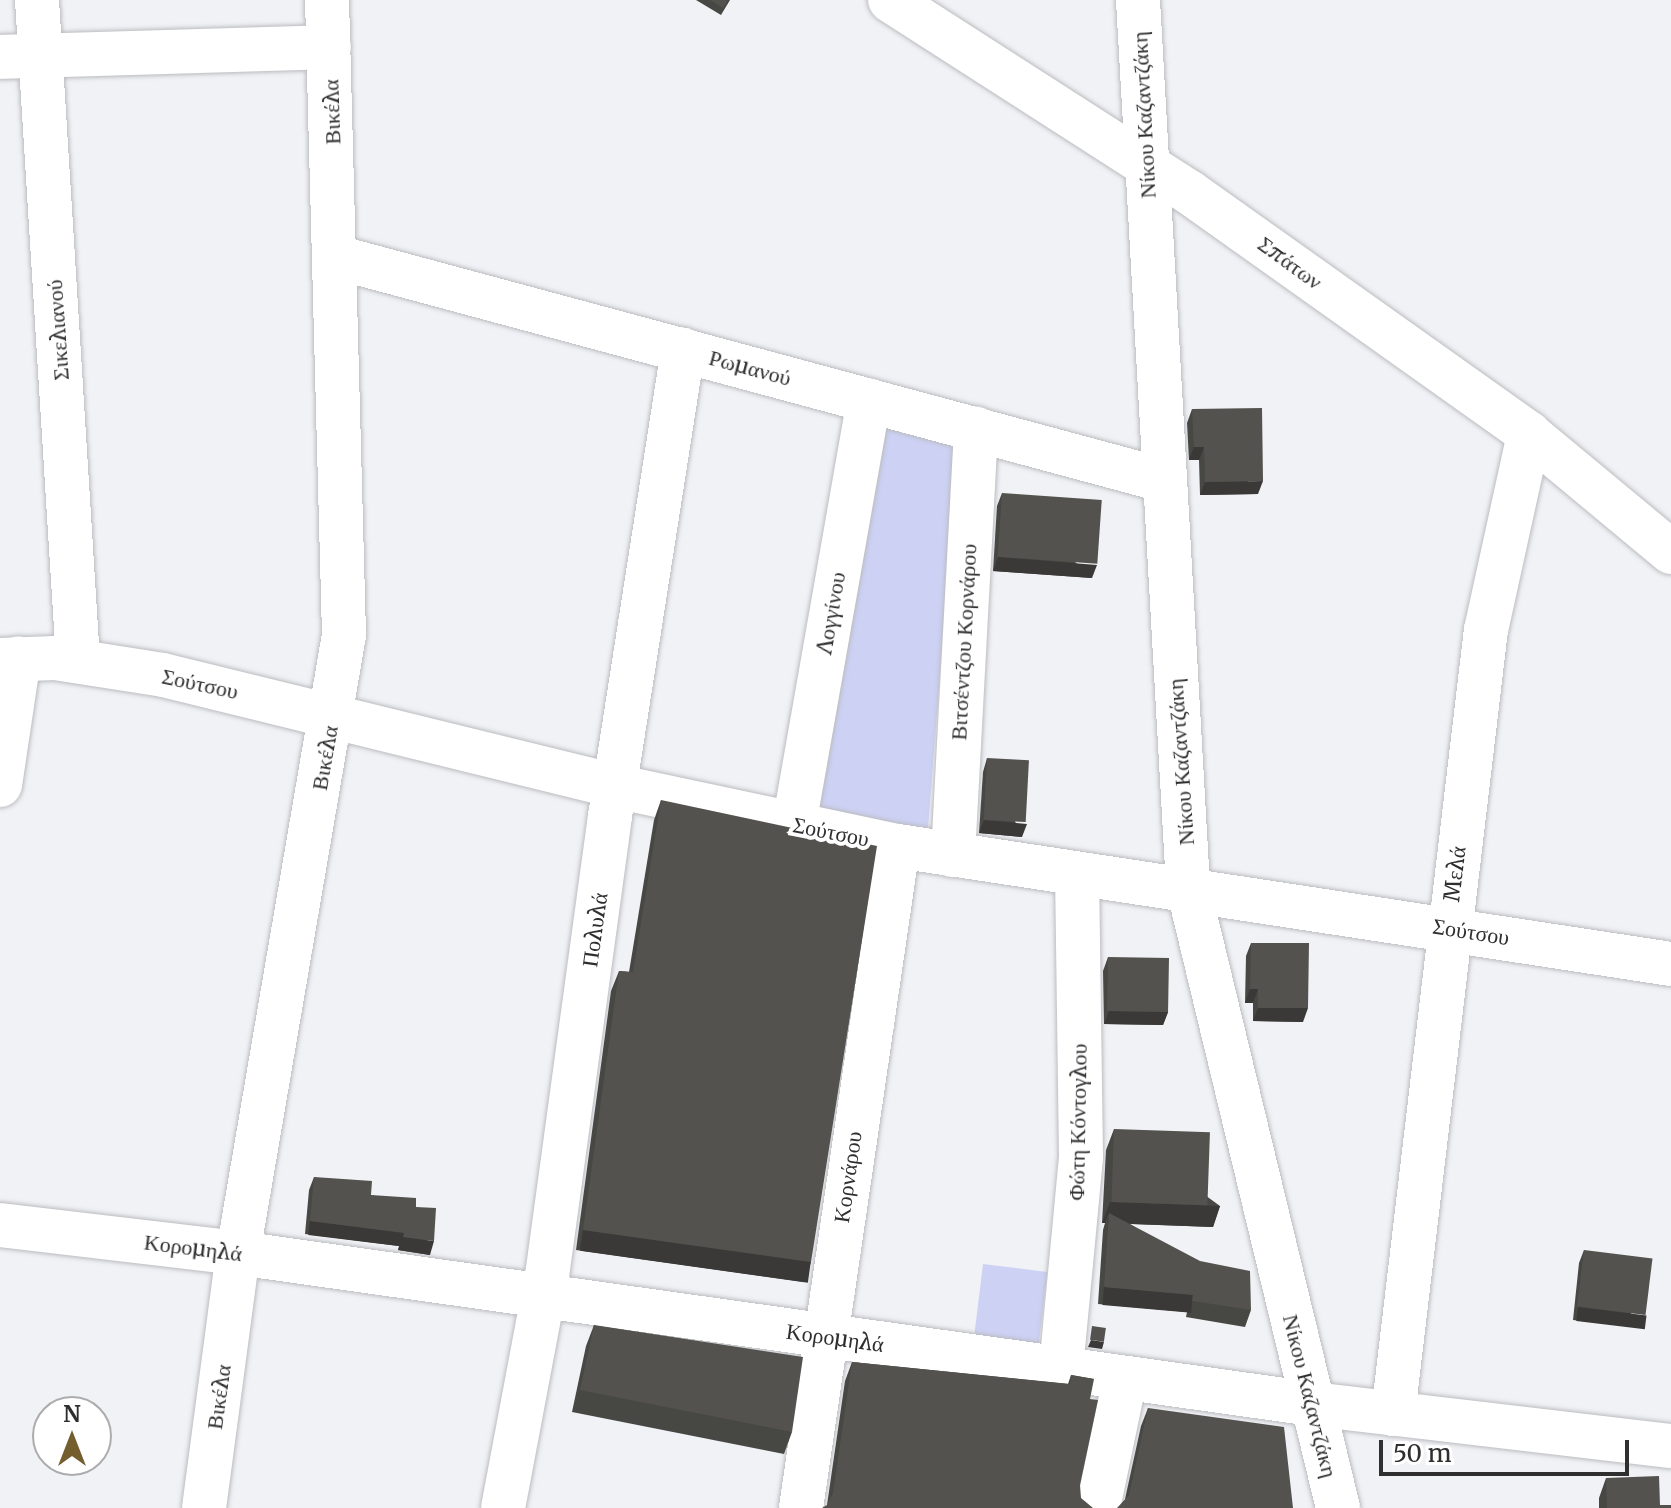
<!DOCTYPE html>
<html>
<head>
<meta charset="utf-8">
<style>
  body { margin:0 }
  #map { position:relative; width:1671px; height:1508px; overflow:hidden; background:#f1f2f6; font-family:Merriweather,serif }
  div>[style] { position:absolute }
  .green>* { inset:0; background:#cdd2f5; transform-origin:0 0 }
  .roads { filter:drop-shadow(0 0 2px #bbbcc0) drop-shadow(0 0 2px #bbbcc0) }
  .minor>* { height:44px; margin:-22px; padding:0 22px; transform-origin:22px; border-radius:22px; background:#fff }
  .major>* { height:44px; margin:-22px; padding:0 22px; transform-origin:22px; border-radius:22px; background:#fff }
  .wall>* { inset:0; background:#474743 }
  .shaded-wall>* { inset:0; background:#3a3937; transform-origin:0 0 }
  .building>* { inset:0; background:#53524e; transform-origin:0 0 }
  span { translate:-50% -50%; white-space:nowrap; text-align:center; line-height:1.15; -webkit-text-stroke:8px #fff; paint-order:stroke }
  .street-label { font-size:22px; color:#2f2f30 }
  .north { position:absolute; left:32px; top:1396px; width:80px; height:80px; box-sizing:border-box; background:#fff; border:2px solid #acacac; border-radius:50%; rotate:0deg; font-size:22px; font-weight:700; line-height:32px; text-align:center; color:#2f2f30 }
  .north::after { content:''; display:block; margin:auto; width:28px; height:36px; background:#745e2e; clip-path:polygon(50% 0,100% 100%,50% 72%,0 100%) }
  .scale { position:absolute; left:1379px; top:1440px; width:250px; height:36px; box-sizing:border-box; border:4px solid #2f2f30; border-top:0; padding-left:10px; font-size:24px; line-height:28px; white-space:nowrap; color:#2f2f30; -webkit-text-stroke:6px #fff; paint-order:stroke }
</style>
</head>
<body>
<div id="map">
  <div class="green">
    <i style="clip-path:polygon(874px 421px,958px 442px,928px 829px,808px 807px)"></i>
    <i style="left:983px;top:1264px;width:65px;height:81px;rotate:7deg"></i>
  </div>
  <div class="roads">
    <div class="minor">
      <i style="left:37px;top:0;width:661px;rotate:86.45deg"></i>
      <i style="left:1138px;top:0;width:888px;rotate:86.77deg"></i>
      <i style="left:1188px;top:887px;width:639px;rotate:76.42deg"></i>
      <i style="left:0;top:57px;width:329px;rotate:-1.7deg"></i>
      <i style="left:336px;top:257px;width:857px;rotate:15.09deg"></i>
      <i style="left:0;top:660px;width:55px;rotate:-2.1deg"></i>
      <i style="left:55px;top:658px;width:109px;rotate:8.9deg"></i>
      <i style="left:163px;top:675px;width:465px;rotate:13.8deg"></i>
      <i style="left:615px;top:786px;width:289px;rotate:12deg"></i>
      <i style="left:898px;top:846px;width:782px;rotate:8.68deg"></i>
      <i style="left:0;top:785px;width:128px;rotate:-81.5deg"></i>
      <i style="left:794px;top:825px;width:431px;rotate:-80deg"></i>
      <i style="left:953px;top:855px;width:427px;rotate:-86.9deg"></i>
      <i style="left:0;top:1225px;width:240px;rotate:6.7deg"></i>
      <i style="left:238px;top:1253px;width:1085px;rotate:8deg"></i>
      <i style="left:1312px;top:1404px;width:361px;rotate:6.7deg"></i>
      <i style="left:1061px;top:1369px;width:213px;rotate:-84.6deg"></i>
      <i style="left:1081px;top:1157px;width:282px;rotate:-90.8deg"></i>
      <i style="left:1393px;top:1414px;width:789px;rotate:-83.24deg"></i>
      <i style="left:1486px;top:630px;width:201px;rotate:-77.6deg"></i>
      <i style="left:204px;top:1508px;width:257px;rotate:-82.4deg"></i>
      <i style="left:238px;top:1253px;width:627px;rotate:-80.27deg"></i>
      <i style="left:344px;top:635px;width:635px;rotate:-91.53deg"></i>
      <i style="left:503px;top:1508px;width:236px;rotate:-79.3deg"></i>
      <i style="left:547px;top:1276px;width:464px;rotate:-82.2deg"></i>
      <i style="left:610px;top:816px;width:472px;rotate:-81.1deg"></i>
      <i style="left:801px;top:1508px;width:669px;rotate:-81.66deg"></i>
      <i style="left:1098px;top:1508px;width:132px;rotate:-78.2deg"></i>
    </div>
    <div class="major">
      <i style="left:890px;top:0;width:355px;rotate:32.7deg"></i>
      <i style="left:1189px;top:192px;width:417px;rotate:35.4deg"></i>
      <i style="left:1529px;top:434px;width:185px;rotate:39.7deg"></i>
    </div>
  </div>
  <div class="wall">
    <i style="clip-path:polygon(696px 0,730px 0,721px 15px)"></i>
    <i style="clip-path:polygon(1192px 409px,1258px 494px,1200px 495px,1199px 460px,1189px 460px,1187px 423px)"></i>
    <i style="clip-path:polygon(1002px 493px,1092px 578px,993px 571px,997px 506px)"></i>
    <i style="clip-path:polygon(987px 758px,1022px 837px,979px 833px,983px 772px)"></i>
    <i style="clip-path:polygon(661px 800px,811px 1262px,804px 1282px,576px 1250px,611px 991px,619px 971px,629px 972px,654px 820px)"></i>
    <i style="clip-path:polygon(1251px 943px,1303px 1022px,1253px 1021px,1253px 1003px,1245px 1003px,1246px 956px)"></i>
    <i style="clip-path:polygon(1108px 957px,1168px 1012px,1163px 1025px,1104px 1024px,1103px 971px)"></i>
    <i style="clip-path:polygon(1114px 1129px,1220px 1206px,1213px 1227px,1130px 1224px,1251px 1310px,1245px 1327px,1186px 1317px,1187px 1312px,1098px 1304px,1103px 1230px,1105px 1223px,1102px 1223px,1106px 1150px)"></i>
    <i style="clip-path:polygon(314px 1177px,371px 1195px,416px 1207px,430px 1255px,398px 1250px,399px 1246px,305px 1234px,309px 1190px)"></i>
    <i style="clip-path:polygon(1584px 1250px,1642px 1328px,1573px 1320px,1579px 1263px)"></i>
    <i style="clip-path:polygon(594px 1325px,792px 1432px,784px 1454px,572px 1412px,586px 1346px)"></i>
    <i style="clip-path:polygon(852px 1362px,1068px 1384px,1071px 1375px,1094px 1379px,827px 1505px,845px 1381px)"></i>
    <i style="clip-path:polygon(1148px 1408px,1293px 1508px,1125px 1499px,1141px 1426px)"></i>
    <i style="clip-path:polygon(1606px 1478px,1660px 1505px,1671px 1508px,1599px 1508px,1599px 1498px)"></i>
  </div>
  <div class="shaded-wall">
    <i style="clip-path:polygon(1194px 447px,1204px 447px,1199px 460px,1189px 460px)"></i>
    <i style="clip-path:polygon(1263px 481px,1258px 494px,1200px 495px,1205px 482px)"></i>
    <i style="clip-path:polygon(998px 557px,1097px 565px,1092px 578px,993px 571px)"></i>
    <i style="clip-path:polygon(984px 820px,1027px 824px,1022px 837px,979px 833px)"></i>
    <i style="clip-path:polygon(1250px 989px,1258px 989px,1253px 1003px,1245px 1003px)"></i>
    <i style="clip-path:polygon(1258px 1008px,1308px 1008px,1303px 1022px,1253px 1021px)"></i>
    <i style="clip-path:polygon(1109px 1011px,1168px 1012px,1163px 1025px,1104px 1024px)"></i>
    <i style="clip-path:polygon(1110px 1202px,1220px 1206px,1213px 1227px,1108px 1223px,1109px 1213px,1105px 1223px,1102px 1223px)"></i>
    <i style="left:310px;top:1221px;width:95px;height:14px;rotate:7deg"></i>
    <i style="left:583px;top:1230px;width:230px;height:21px;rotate:8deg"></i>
    <i style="clip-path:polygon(403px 1237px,434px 1241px,430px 1255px,398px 1250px)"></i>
    <i style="left:1104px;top:1287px;width:89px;height:18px;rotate:5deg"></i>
    <i style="left:1578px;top:1307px;width:69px;height:14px;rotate:7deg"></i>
    <i style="clip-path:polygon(1091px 1340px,1104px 1342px,1102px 1349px,1088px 1347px)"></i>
  </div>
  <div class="building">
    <i style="clip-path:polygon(710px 0,728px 0,723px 8px)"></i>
    <i style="clip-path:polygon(1262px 408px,1263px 481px,1205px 482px,1204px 447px,1194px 447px,1192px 409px)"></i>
    <i style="left:1002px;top:493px;width:100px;height:64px;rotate:4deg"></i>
    <i style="left:987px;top:758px;width:42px;height:62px;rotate:3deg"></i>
    <i style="clip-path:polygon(661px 800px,877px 846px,811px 1262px,583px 1230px,619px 971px,633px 972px)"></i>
    <i style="clip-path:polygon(1251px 943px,1309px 943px,1308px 1008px,1258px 1008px,1258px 989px,1250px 989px)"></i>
    <i style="left:1108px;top:957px;width:61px;height:54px;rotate:1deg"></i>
    <i style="left:1114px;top:1129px;width:96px;height:73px;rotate:2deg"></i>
    <i style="clip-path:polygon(314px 1177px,372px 1181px,371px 1195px,416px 1198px,416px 1207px,436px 1208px,434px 1241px,403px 1237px,404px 1233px,310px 1221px)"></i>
    <i style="clip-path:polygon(1109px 1213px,1200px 1261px,1250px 1271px,1251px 1310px,1192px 1301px,1193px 1295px,1104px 1287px)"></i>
    <i style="left:1584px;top:1250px;width:69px;height:57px;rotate:7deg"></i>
    <i style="clip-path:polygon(594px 1325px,803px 1357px,792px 1432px,580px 1390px)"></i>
    <i style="left:1092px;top:1326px;width:14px;height:14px;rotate:8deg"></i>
    <i style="clip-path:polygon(852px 1362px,1070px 1384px,1071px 1375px,1094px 1379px,1090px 1399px,1098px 1400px,1080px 1485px,1081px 1498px,1093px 1508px,822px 1508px,827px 1505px,833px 1493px)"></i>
    <i style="clip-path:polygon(1148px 1408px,1284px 1427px,1293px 1508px,1117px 1508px,1129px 1495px)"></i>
    <i style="clip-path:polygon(1659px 1476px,1660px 1505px,1671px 1505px,1671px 1508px,1607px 1508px,1606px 1478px)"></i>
  </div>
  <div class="street-label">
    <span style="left:332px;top:112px;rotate:-92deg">Βικέλα</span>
    <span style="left:1144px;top:115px;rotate:-93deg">Νίκου Καζαντζάκη</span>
    <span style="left:1290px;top:263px;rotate:36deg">Σπάτων</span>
    <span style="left:58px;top:330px;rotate:-94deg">Σικελιανού</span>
    <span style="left:750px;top:368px;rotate:15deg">Ρωμανού</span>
    <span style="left:831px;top:613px;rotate:-80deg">Λογγίνου</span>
    <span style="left:964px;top:642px;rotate:-87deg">Βιτσέντζου Κορνάρου</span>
    <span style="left:200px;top:684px;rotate:12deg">Σούτσου</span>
    <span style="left:325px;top:758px;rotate:-80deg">Βικέλα</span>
    <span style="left:1181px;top:762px;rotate:-94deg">Νίκου Καζαντζάκη</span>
    <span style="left:831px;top:832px;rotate:11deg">Σούτσου</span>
    <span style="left:1455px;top:874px;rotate:-83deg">Μελά</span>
    <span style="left:595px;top:930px;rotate:-82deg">Πολυλά</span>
    <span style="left:1471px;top:932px;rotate:9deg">Σούτσου</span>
    <span style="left:1078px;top:1122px;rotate:-89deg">Φώτη Κόντογλου</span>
    <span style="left:848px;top:1177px;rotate:-82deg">Κορνάρου</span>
    <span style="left:193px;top:1248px;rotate:7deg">Κορομηλά</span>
    <span style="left:835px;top:1338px;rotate:8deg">Κορομηλά</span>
    <span style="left:1310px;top:1396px;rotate:76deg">Νίκου Καζαντζάκη</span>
    <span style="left:219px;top:1397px;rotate:-82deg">Βικέλα</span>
  </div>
  <div class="north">N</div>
  <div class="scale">50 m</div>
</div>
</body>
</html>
